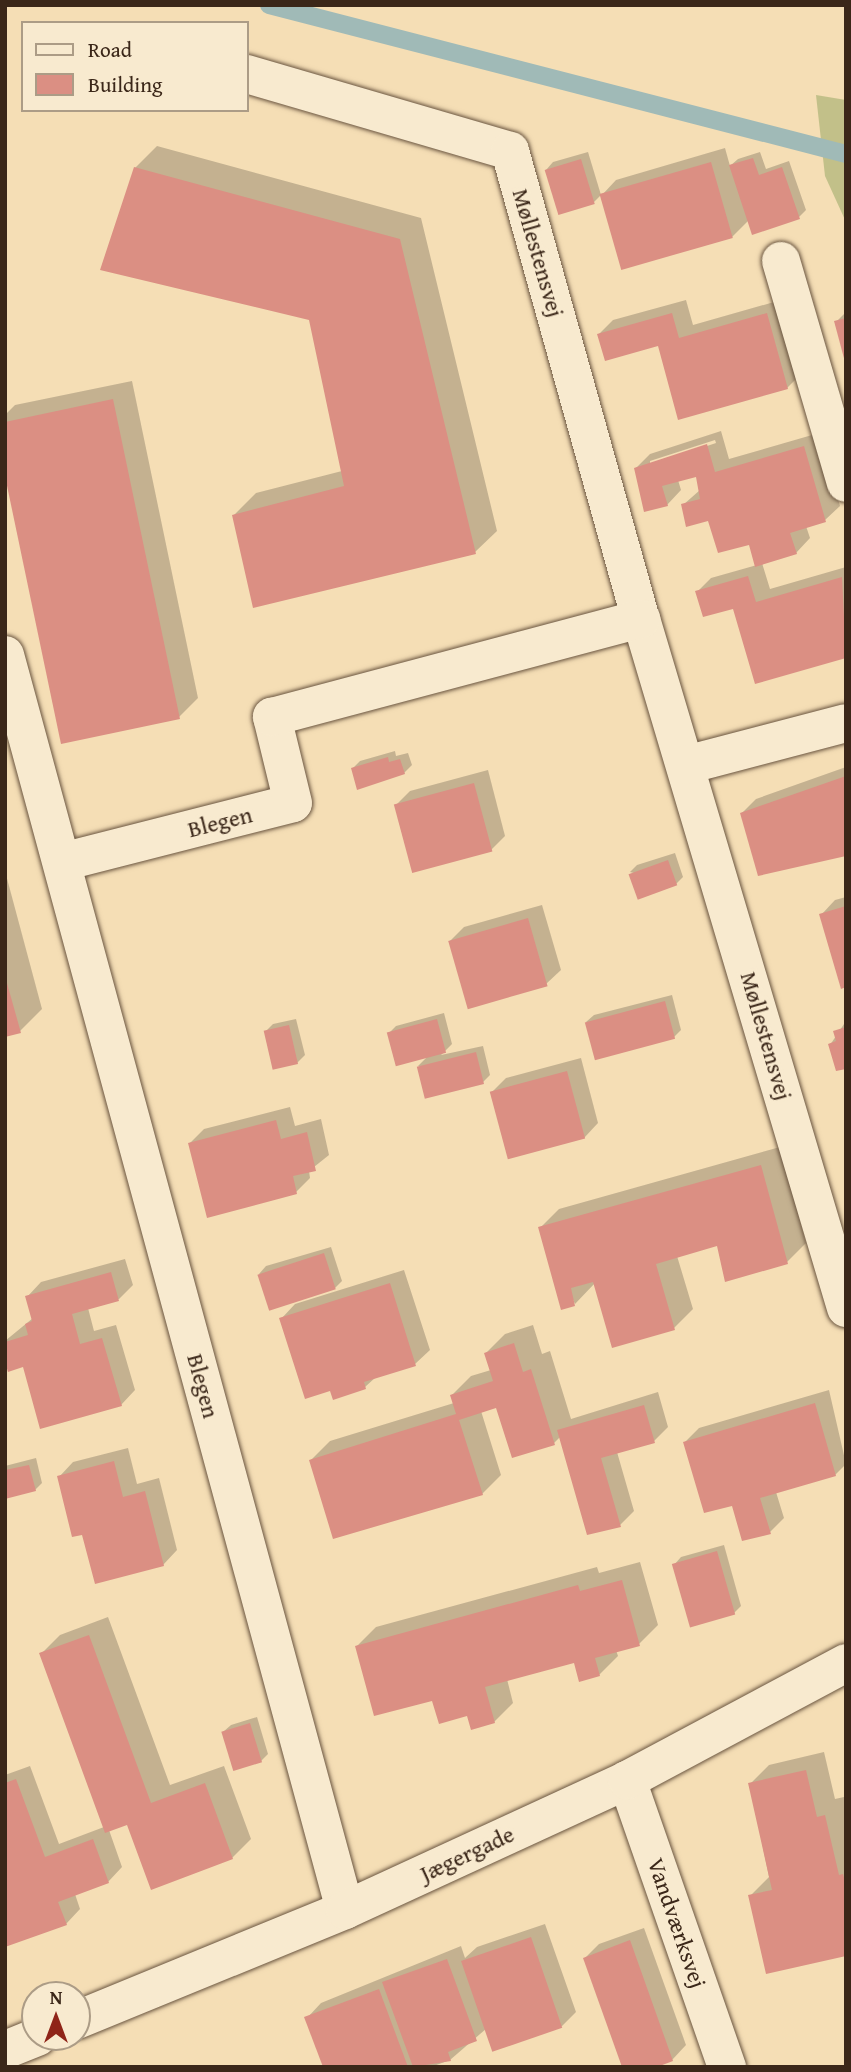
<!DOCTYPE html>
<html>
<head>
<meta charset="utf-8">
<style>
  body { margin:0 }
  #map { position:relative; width:851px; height:2072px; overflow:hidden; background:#f5deb5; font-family:"Gentium Book Plus",serif }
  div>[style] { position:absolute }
  .green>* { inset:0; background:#c2c089 }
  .shadow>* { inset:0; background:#0003 }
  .stream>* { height:18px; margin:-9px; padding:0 9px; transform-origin:9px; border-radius:9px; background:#a0bab7 }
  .building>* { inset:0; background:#db8f83; transform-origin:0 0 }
  .roads { filter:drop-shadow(0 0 2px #6a5540) drop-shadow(0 0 2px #6a5540) }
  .minor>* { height:38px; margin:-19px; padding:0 19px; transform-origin:19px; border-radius:19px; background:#f8eacf }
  span { translate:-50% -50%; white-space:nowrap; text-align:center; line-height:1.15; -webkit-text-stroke:7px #f8eacf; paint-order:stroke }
  .street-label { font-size:23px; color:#3b2719 }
  .frame { position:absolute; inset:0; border:7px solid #3b2719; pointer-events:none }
  .legend { position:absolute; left:21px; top:21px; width:228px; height:91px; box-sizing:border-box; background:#f8eacf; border:2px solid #ac9c86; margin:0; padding:9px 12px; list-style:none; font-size:21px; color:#3b2719 }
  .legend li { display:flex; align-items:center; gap:14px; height:35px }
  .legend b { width:35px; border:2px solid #ac9c86 }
  .north { position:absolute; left:21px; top:1981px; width:70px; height:70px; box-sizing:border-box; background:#f8eacf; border:2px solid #ac9c86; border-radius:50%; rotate:0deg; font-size:19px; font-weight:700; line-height:28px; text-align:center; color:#3b2719 }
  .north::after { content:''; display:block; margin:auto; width:24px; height:32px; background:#8f2418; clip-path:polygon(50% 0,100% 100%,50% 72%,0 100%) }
</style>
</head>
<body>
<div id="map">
  <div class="green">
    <i style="clip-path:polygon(816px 95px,846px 100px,846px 222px,825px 176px)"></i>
  </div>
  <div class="shadow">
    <i style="clip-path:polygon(157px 146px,421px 218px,497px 531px,475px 552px,234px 515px,256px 493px,342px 471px,311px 319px,135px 168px)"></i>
    <i style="clip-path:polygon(725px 148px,730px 166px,738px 159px,760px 152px,766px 169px,789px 161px,806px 210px,799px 217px,749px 220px,732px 237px,602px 195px,616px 180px)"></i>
    <i style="clip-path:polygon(588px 152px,601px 195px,594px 202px,546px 170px,553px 162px)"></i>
    <i style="clip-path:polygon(686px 300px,693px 325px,781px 300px,801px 374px,787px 388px,659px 344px,599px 334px,613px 320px)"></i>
    <i style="clip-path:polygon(846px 312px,846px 359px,836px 322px)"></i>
    <i style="clip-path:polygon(132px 381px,198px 698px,179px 717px,5px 468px,5px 415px,15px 405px)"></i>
    <i style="clip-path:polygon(evenodd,721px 431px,729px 459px,819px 433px,840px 506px,825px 520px,806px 526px,810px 538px,796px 553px,762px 563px,770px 589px,846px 567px,846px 656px,697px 592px,711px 578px,757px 565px,751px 542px,683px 505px,700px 490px,697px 474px,678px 480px,681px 490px,667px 505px,636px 468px,650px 454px,721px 431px,715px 440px,716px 443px,650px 465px,650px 461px,715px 440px)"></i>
    <i style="clip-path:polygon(395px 751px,396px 756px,408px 753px,412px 765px,404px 773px,353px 768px,360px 761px)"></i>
    <i style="clip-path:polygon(846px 767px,846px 852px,742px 813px,756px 799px)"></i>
    <i style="clip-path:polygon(488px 770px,505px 836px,491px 850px,396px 805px,410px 791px)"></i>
    <i style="clip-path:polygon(675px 853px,683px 877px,676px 884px,630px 872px,637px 865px)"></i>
    <i style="clip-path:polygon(5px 871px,42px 1009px,20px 1031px,5px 1035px)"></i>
    <i style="clip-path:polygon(846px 897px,846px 985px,821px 915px,835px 900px)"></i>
    <i style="clip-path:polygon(542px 905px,561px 970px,546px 984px,450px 941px,464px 927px)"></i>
    <i style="clip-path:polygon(672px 995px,681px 1030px,674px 1037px,586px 1022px,594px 1015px)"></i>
    <i style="clip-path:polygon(444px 1013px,452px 1044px,441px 1055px,483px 1046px,490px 1075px,483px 1082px,418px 1066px,428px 1056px,389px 1033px,396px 1026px)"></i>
    <i style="clip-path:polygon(296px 1019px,305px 1055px,297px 1063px,266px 1031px,273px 1024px)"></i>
    <i style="clip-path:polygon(846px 1021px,846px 1068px,830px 1045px)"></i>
    <i style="clip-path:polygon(581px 1058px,598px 1123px,584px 1138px,492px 1092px,506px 1078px)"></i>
    <i style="clip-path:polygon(290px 1107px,295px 1126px,321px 1119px,329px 1155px,309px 1171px,310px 1178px,296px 1192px,190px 1143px,204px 1129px)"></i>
    <i style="clip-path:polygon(780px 1147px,806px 1243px,787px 1262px,718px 1244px,677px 1256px,693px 1309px,674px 1328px,595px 1283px,575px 1304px,540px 1228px,559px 1209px)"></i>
    <i style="clip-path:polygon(331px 1247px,342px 1281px,335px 1288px,259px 1274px,266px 1266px)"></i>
    <i style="clip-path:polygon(125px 1259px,133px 1285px,119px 1299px,88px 1308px,94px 1331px,116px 1325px,135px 1390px,121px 1405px,5px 1355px,5px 1341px,33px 1318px,27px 1297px,41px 1282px)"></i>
    <i style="clip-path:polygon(404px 1270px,430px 1350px,415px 1364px,376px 1377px,365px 1387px,331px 1389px,281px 1319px,295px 1304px)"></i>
    <i style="clip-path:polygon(533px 1325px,542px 1354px,550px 1351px,571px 1419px,658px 1392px,668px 1427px,654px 1441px,617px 1452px,634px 1511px,620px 1525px,561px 1436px,554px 1443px,498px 1406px,481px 1411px,501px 1475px,482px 1494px,311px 1460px,330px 1441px,454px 1403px,452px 1395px,471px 1376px,491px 1370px,486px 1353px,505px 1334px)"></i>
    <i style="clip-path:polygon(829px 1390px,846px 1464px,835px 1475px,776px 1492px,784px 1518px,770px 1532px,734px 1504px,685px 1442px,699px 1428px)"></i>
    <i style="clip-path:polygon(128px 1448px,137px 1484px,159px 1478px,177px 1550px,163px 1565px,83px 1532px,59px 1477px,73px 1462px)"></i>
    <i style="clip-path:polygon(36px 1458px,42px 1483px,35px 1490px,5px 1497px,5px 1466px)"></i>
    <i style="clip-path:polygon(724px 1545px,741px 1606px,734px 1613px,674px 1565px,681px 1557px)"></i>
    <i style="clip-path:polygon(640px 1562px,658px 1625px,639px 1644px,616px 1650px,618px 1656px,599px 1675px,575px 1661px,507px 1679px,513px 1703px,494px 1722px,434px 1699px,357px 1646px,376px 1627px,597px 1567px,599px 1573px)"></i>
    <i style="clip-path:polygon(108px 1617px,170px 1785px,224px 1766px,251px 1839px,232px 1858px,152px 1887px,128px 1822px,109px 1830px,122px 1867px,108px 1882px,75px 1894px,80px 1909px,66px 1924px,5px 1946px,5px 1775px,30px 1766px,59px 1844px,104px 1827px,41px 1654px,60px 1635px)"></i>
    <i style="clip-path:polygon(257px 1717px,268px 1754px,261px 1761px,223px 1732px,231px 1725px)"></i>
    <i style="clip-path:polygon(824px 1752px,835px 1799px,844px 1797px,846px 1804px,846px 1954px,750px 1896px,769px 1877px,750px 1784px,769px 1765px)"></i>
    <i style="clip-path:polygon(545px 1924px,576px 2012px,562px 2026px,487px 2028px,450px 2060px,431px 2067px,325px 2067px,307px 2018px,321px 2003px,461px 1946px,465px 1958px,477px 1947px)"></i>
    <i style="clip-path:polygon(644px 1928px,686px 2045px,672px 2060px,585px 1958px,599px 1944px)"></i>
  </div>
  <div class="stream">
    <i style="left:269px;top:5px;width:596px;rotate:14.48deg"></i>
  </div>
  <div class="building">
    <i style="clip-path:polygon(753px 158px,759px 175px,782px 167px,800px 219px,752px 235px,729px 165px)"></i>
    <i style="left:581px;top:159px;width:47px;height:38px;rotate:73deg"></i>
    <i style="left:711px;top:162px;width:79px;height:116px;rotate:74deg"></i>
    <i style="clip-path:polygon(134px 167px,400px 239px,476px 554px,253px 608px,232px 515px,344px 486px,309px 320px,100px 270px)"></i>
    <i style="clip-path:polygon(672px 313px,679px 338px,767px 313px,788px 389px,678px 420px,658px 346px,605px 361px,597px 334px)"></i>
    <i style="clip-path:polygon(846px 318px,846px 362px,845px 362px,834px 321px)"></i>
    <i style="clip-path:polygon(113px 399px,180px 719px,61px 744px,5px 476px,5px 422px)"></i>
    <i style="clip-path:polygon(707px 444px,715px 472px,804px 446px,826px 522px,790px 533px,797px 554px,755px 567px,749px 545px,718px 553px,708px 521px,686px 527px,681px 504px,700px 499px,696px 477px,662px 486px,668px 506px,644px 512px,634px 468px)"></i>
    <i style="clip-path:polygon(748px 576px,756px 602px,842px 577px,846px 658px,755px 684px,733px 609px,703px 617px,695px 591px)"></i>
    <i style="clip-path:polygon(388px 757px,389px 762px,400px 759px,405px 774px,357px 790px,351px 768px)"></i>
    <i style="clip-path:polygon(846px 776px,846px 856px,758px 876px,740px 813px)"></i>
    <i style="left:474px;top:783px;width:71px;height:83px;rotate:75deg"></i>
    <i style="left:668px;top:860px;width:27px;height:42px;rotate:70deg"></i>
    <i style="clip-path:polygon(846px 906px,846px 987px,841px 989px,819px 914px)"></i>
    <i style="left:528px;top:918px;width:71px;height:83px;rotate:74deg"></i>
    <i style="clip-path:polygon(5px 976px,21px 1033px,5px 1037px)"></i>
    <i style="left:665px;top:1001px;width:39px;height:83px;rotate:75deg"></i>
    <i style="left:437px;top:1019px;width:35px;height:52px;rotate:75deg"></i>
    <i style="left:289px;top:1025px;width:40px;height:26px;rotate:77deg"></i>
    <i style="clip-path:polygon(846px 1027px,846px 1069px,836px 1071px,828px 1044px,836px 1041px,833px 1031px)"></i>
    <i style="left:476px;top:1052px;width:33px;height:61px;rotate:76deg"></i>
    <i style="left:567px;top:1071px;width:70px;height:80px;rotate:75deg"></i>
    <i style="clip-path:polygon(276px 1120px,281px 1139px,307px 1132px,316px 1171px,293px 1176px,297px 1194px,207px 1218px,188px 1143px)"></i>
    <i style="clip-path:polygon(761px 1165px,788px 1264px,725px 1282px,717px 1246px,656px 1264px,675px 1330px,612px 1348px,593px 1282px,571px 1288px,575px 1306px,561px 1310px,538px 1227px)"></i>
    <i style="left:324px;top:1253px;width:38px;height:70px;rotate:72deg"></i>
    <i style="clip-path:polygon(111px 1272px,119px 1301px,72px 1314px,80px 1344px,102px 1338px,122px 1406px,40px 1429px,23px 1367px,8px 1372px,5px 1362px,5px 1342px,28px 1335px,25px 1324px,32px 1321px,25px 1296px)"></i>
    <i style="clip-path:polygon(390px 1283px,416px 1366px,364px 1382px,366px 1389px,333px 1400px,330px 1391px,305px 1399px,279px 1318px)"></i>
    <i style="clip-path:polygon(514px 1343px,523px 1372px,531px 1369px,555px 1445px,512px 1458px,496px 1408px,459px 1420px,483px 1495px,333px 1539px,309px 1460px,456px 1414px,450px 1395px,493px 1381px,484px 1353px)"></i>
    <i style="clip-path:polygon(815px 1403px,836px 1476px,760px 1498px,771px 1534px,742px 1541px,732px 1506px,704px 1513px,683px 1442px)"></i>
    <i style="clip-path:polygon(644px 1405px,655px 1443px,601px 1458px,621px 1527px,587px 1535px,557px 1430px)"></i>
    <i style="clip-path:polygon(114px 1461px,123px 1497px,145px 1491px,164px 1566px,95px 1584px,82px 1535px,72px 1537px,57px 1476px)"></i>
    <i style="clip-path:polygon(29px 1465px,36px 1491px,5px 1499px,5px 1470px)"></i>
    <i style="left:717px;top:1551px;width:66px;height:47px;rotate:74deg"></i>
    <i style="clip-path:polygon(622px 1580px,640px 1646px,595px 1658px,600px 1676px,579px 1682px,574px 1663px,485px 1687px,495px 1723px,471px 1730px,467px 1716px,439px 1724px,432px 1701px,374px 1716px,355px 1646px,578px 1585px,580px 1591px)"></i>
    <i style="clip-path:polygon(89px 1635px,151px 1803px,205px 1783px,233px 1859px,151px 1890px,127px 1825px,105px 1833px,39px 1653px)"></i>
    <i style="left:250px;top:1723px;width:41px;height:30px;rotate:73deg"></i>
    <i style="clip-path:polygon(806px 1770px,817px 1817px,825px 1815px,839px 1875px,843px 1874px,846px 1885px,846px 1956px,766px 1974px,748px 1895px,772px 1890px,748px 1783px)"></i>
    <i style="clip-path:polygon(16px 1779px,45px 1857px,93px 1839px,109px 1883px,58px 1902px,67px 1925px,5px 1947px,5px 1783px)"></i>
    <i style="left:531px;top:1937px;width:96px;height:74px;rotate:71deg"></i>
    <i style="clip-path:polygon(630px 1940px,673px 2061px,657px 2067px,622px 2067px,583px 1958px)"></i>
    <i style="clip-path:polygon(447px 1959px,477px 2041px,448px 2052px,451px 2061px,413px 2067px,382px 1982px)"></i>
    <i style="clip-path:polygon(379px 1989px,408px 2067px,323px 2067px,304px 2017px)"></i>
  </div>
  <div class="roads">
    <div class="minor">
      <i style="left:247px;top:74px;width:274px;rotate:16.3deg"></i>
      <i style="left:510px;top:151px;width:486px;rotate:74.4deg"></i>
      <i style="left:641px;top:619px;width:719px;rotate:73.43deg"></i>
      <i style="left:781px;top:261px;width:231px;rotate:73.7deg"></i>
      <i style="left:5px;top:655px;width:1300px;rotate:74.84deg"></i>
      <i style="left:686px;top:765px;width:165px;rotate:-14.7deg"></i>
      <i style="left:62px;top:862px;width:238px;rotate:-14.3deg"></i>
      <i style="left:293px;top:803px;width:89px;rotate:-103.7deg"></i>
      <i style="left:272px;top:717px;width:382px;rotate:-14.9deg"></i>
      <i style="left:627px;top:1780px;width:304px;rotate:70.8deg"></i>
      <i style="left:77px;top:2020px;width:290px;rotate:-22.3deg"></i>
      <i style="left:345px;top:1910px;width:311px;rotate:-24.7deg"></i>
      <i style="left:627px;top:1780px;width:248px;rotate:-28.1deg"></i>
      <i style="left:5px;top:2050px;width:35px;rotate:-22deg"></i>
    </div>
  </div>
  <div class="street-label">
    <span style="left:538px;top:253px;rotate:74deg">Møllestensvej</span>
    <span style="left:220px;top:822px;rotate:-14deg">Blegen</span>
    <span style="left:766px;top:1036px;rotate:74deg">Møllestensvej</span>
    <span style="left:203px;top:1386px;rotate:75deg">Blegen</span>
    <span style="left:467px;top:1854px;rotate:-25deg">Jægergade</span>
    <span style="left:677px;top:1923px;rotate:71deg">Vandværksvej</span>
  </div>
  <div class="frame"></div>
  <ul class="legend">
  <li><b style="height:9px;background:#f8eacf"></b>Road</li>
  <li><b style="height:19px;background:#db8f83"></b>Building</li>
  </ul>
  <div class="north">N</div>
</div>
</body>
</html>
